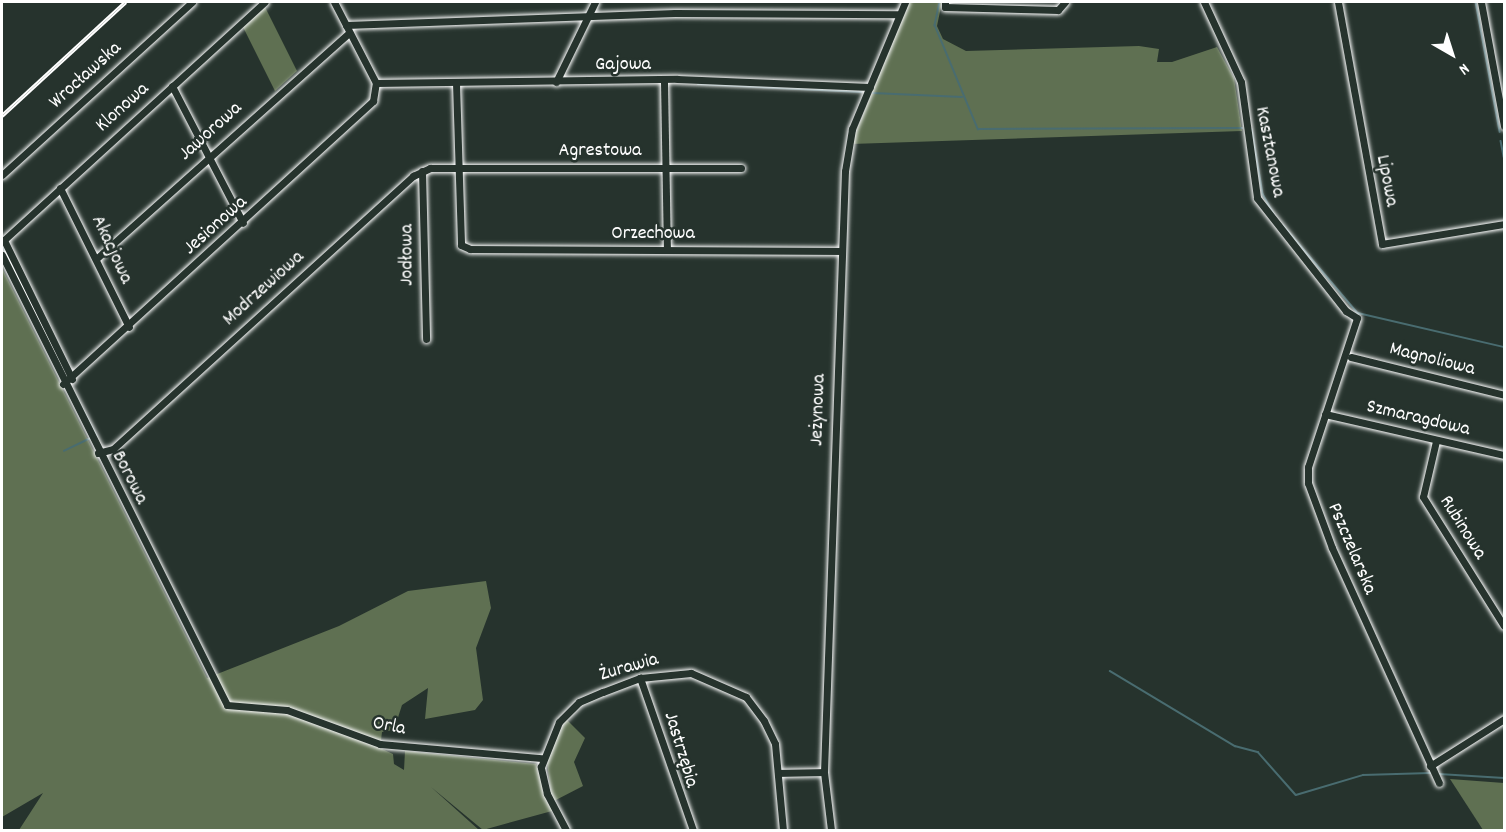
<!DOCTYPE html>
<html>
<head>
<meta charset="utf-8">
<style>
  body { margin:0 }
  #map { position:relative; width:1506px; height:832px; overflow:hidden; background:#26332d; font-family:Dekko,sans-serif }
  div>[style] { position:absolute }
  .green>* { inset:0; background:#5f7052 }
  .stream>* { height:1.5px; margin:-0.75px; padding:0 0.75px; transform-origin:0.75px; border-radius:0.75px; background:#496c70 }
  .roads { filter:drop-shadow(0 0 2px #fff) drop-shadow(0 0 2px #fff) }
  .minor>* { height:7px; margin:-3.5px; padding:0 3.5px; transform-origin:3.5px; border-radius:3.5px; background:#26332d }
  .rail>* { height:4px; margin-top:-2px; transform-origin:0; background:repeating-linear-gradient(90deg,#26332d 0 4.5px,#fff 0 9px); box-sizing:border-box; border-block:2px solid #fff }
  span { translate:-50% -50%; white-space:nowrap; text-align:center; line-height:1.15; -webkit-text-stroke:5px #26332d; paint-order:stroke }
  .street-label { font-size:20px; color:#fff }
  .frame { position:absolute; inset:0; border:3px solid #fff; pointer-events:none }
  .north { position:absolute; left:1422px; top:24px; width:60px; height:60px; -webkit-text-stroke:4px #26332d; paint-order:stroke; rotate:141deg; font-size:16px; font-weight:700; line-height:24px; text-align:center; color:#fff }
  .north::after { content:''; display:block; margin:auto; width:21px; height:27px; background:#fff; clip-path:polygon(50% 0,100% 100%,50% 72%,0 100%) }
</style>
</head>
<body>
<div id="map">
  <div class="green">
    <i style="clip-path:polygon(909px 2px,942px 2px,937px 26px,943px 39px,966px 51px,1139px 46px,1159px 49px,1157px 62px,1172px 62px,1217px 47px,1234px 78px,1242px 131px,851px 144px)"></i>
    <i style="clip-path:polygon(265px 7px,297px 71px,275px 91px,243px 27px)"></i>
    <i style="clip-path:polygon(2px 268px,207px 678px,339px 626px,408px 591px,486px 581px,491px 608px,476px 648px,483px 700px,475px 710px,425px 719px,428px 688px,402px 705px,394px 730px,382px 732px,381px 740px,371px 744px,393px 754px,394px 764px,404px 770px,405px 751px,536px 764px,552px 811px,483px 830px,431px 787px,479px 830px,19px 830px,43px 793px,2px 817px)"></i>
    <i style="clip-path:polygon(566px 719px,585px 738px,574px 762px,583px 786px,552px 802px,546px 754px)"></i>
    <i style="clip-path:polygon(1450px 779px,1504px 783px,1504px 830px,1483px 830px)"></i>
  </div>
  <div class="stream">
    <i style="left:940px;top:2px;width:24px;rotate:102deg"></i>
    <i style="left:935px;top:25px;width:113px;rotate:67.5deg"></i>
    <i style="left:978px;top:129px;width:264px;rotate:-0.2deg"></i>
    <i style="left:1476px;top:2px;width:132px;rotate:79.5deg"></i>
    <i style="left:698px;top:84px;width:164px;rotate:2.8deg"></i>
    <i style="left:873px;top:93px;width:89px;rotate:2.6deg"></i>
    <i style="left:1252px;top:129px;width:66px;rotate:80.4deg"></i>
    <i style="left:1263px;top:194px;width:26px;rotate:61deg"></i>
    <i style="left:1501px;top:141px;width:16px;rotate:79deg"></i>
    <i style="left:1283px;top:225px;width:116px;rotate:49.6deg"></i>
    <i style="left:1358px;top:313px;width:150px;rotate:13.1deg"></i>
    <i style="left:2px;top:244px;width:131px;rotate:64.2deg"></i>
    <i style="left:73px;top:390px;width:52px;rotate:62.4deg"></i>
    <i style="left:64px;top:451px;width:28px;rotate:-26deg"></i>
    <i style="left:1110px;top:671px;width:146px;rotate:31deg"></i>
    <i style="left:1235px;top:746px;width:24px;rotate:15deg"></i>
    <i style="left:1258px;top:752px;width:57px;rotate:48.5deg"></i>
    <i style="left:1296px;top:795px;width:70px;rotate:-16.6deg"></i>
    <i style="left:1363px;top:775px;width:67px;rotate:-1.7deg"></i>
    <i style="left:1439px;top:774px;width:65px;rotate:3.5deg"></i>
  </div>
  <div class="roads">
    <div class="minor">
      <i style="left:945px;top:2px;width:5px;rotate:90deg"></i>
      <i style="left:945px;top:7px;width:113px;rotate:1.5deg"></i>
      <i style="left:1058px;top:10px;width:11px;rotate:-49deg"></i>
      <i style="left:1204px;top:2px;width:88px;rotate:65.2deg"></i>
      <i style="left:1241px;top:82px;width:117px;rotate:82.1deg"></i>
      <i style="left:1257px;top:198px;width:144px;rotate:51.8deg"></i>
      <i style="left:1346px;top:311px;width:13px;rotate:32deg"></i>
      <i style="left:1357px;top:318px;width:157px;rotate:108.2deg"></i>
      <i style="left:1308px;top:467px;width:16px;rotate:90deg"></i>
      <i style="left:1308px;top:483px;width:69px;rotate:69.7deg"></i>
      <i style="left:1332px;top:548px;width:258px;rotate:65.5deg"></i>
      <i style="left:1338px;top:2px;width:246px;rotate:79.7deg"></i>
      <i style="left:1382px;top:244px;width:124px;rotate:-9.3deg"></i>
      <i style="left:1481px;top:2px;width:126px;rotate:79.5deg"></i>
      <i style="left:346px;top:25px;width:329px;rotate:-2.1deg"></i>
      <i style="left:675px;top:13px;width:224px;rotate:0.3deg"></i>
      <i style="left:556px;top:82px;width:89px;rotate:-64deg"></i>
      <i style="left:664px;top:82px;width:168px;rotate:89deg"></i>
      <i style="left:376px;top:83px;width:301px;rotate:-0.8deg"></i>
      <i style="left:677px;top:79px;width:193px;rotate:2.4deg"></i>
      <i style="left:456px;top:83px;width:162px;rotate:88.2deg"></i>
      <i style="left:461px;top:245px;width:10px;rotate:24deg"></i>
      <i style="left:470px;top:249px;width:371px;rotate:0.3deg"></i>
      <i style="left:172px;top:86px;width:154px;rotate:62.6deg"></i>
      <i style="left:422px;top:171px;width:168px;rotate:88.6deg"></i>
      <i style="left:2px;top:175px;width:257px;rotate:-42.3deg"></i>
      <i style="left:60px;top:188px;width:155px;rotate:63.6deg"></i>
      <i style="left:2px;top:255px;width:503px;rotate:63.43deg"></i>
      <i style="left:227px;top:705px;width:60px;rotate:4.8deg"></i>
      <i style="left:287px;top:710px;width:99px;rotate:20.1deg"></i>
      <i style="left:380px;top:744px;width:162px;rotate:5deg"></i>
      <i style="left:96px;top:259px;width:339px;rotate:-41.8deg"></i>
      <i style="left:1351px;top:357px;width:158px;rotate:13.9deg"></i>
      <i style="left:72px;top:379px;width:155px;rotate:-116.1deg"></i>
      <i style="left:4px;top:240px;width:353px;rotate:-42.4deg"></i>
      <i style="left:63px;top:384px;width:420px;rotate:-42.4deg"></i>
      <i style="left:373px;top:101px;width:18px;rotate:-81deg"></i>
      <i style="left:376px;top:83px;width:91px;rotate:-117.4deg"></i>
      <i style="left:1325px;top:414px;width:184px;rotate:12.9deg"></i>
      <i style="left:1436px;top:441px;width:57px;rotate:103.1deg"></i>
      <i style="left:1423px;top:497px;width:152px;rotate:57.9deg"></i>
      <i style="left:98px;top:453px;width:16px;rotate:-15deg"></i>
      <i style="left:113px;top:449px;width:406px;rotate:-42.3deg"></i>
      <i style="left:413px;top:176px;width:19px;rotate:-25deg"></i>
      <i style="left:430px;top:168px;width:311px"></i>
      <i style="left:640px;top:678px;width:161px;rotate:70.8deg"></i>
      <i style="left:1430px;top:766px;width:88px;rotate:-32.4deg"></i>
      <i style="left:778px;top:773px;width:46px;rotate:-1.2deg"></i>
      <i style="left:566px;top:830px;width:41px;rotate:-117.8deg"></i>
      <i style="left:547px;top:794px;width:28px;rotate:-103deg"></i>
      <i style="left:541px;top:767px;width:48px;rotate:-68.2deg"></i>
      <i style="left:559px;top:722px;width:28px;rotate:-45deg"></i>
      <i style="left:579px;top:702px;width:26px;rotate:-23deg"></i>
      <i style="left:603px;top:692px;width:40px;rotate:-21deg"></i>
      <i style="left:640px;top:678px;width:51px;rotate:-5.6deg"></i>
      <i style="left:691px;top:673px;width:60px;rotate:23.6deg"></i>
      <i style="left:746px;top:697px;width:30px;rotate:53deg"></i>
      <i style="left:764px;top:721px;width:25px;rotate:64deg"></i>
      <i style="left:775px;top:744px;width:86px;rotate:84.7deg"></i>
      <i style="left:831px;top:830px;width:58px;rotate:-96.9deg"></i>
      <i style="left:824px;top:772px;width:601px;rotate:-88deg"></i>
      <i style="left:845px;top:171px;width:43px;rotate:-80.5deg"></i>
      <i style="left:852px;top:129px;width:138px;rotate:-67.3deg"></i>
    </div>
  </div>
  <div class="rail">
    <i style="left:2px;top:116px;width:168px;rotate:-42.6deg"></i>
  </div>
  <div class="street-label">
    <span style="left:623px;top:65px">Gajowa</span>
    <span style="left:86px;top:76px;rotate:-42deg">Wrocławska</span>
    <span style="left:123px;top:108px;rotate:-42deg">Klonowa</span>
    <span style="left:211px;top:132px;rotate:-42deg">Jaworowa</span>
    <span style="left:600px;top:151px">Agrestowa</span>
    <span style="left:1269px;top:152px;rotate:79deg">Kasztanowa</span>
    <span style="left:1386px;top:181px;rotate:79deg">Lipowa</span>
    <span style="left:216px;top:226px;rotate:-42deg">Jesionowa</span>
    <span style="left:653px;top:234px">Orzechowa</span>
    <span style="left:111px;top:250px;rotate:65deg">Akacjowa</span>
    <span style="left:408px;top:255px;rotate:-90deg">Jodłowa</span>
    <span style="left:264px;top:289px;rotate:-42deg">Modrzewiowa</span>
    <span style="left:1432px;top:360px;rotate:14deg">Magnoliowa</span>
    <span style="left:819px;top:410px;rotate:-88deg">Jeżynowa</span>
    <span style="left:1418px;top:419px;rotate:13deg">Szmaragdowa</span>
    <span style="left:129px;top:478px;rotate:63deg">Borowa</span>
    <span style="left:1462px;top:528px;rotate:58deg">Rubinowa</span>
    <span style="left:1351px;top:549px;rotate:67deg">Pszczelarska</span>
    <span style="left:629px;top:668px;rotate:-16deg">Żurawia</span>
    <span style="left:389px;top:727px;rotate:11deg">Orla</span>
    <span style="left:680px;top:750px;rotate:73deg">Jastrzębia</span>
  </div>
  <div class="frame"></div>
  <div class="north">N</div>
</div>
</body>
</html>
